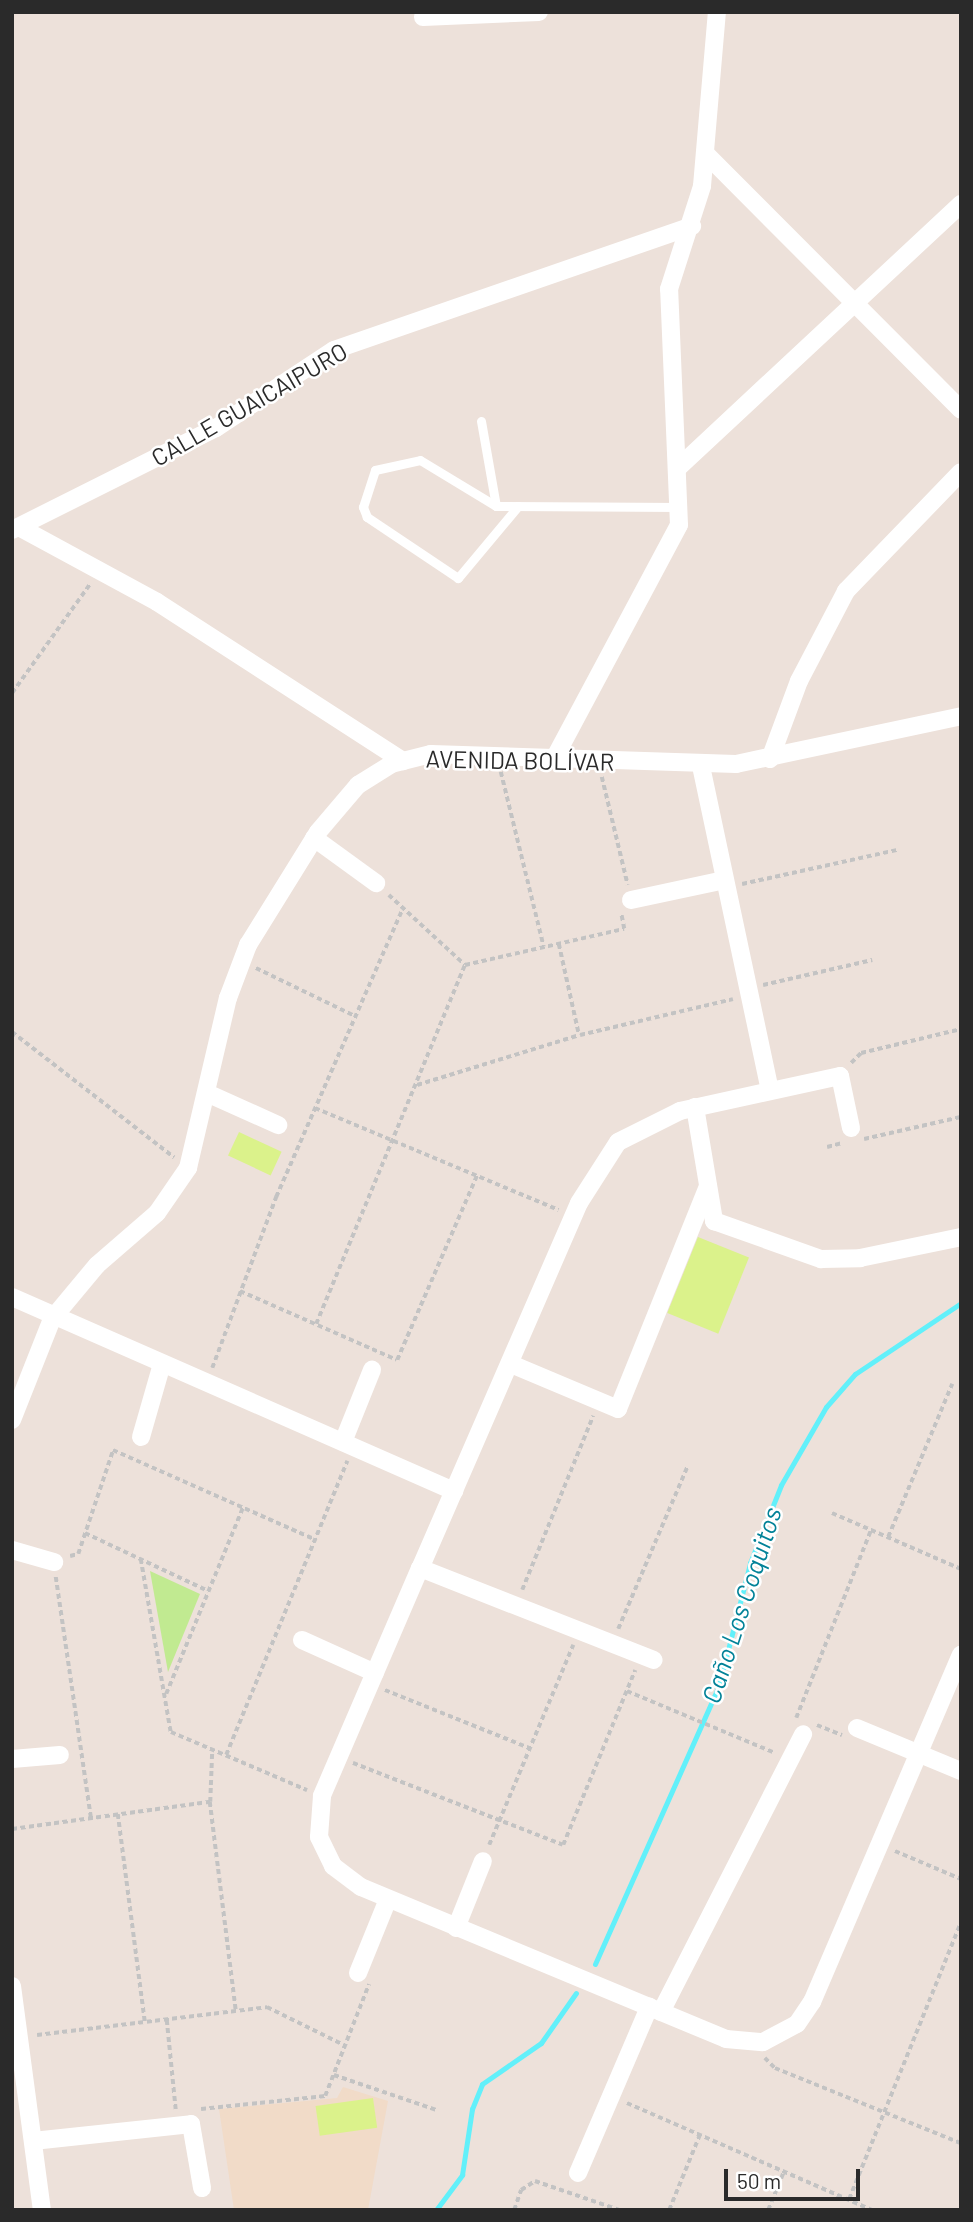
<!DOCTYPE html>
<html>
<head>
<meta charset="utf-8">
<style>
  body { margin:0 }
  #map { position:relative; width:973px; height:2222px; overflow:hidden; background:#ede1da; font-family:Barlow,sans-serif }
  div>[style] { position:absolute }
  .education>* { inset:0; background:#f1dbc8 }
  .green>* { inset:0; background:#c1ea91 }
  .pitch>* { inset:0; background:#dbf28b; transform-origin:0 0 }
  .stream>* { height:5px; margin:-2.5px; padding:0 2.5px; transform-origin:2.5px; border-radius:2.5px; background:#62f0fa }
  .path>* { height:3.5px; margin-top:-1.75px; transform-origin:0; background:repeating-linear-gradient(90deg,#c3c3c3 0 5px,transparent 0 8.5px) }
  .lane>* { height:9px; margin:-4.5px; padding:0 4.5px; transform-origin:4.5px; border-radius:4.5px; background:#fff }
  .street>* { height:18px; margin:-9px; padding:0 9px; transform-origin:9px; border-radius:9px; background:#fff }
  span { translate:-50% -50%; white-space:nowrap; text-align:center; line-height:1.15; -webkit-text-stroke:5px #fff; paint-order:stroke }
  .street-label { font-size:24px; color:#2a2a2a }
  .water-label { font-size:26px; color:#028298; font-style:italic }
  .frame { position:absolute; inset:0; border:14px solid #2a2a2a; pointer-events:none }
  .scale { position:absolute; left:724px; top:2169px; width:136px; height:32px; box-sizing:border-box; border:4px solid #2a2a2a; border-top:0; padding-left:9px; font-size:21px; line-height:24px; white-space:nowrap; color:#2a2a2a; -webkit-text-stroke:5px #fff; paint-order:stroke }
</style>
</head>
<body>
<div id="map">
  <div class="education">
    <i style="clip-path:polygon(343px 2087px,388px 2101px,368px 2210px,234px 2210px,219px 2109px,337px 2098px)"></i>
  </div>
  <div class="green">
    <i style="clip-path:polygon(150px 1571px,200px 1594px,168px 1672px)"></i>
  </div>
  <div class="pitch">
    <i style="left:239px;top:1132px;width:47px;height:26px;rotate:25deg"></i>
    <i style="left:698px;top:1237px;width:55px;height:82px;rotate:22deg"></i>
    <i style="left:373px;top:2098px;width:30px;height:58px;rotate:82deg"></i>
  </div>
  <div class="stream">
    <i style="left:595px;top:1964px;width:305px;rotate:-66deg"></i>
    <i style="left:719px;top:1685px;width:126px;rotate:-75.7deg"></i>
    <i style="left:750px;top:1563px;width:84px;rotate:-68.3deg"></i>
    <i style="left:781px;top:1485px;width:90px;rotate:-60deg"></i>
    <i style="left:826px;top:1407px;width:44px;rotate:-48.7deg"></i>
    <i style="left:855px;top:1374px;width:128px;rotate:-33.8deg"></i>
    <i style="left:436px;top:2210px;width:44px;rotate:-53.4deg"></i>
    <i style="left:462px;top:2175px;width:67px;rotate:-81.4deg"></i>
    <i style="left:472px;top:2109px;width:27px;rotate:-68deg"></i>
    <i style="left:482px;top:2084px;width:72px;rotate:-34.8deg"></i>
    <i style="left:541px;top:2043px;width:61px;rotate:-55deg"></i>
  </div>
  <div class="path">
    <i style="left:12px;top:693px;width:134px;rotate:-54.4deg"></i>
    <i style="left:501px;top:772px;width:180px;rotate:76.2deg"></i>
    <i style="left:602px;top:777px;width:111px;rotate:76.5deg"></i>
    <i style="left:742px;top:884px;width:159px;rotate:-12.4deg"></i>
    <i style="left:389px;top:895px;width:103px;rotate:42.6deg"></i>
    <i style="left:559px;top:944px;width:92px;rotate:77.5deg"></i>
    <i style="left:465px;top:965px;width:163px;rotate:-12.8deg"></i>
    <i style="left:624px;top:929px;width:15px;rotate:-101deg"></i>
    <i style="left:256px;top:968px;width:110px;rotate:25.9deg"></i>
    <i style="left:763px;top:985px;width:112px;rotate:-12.9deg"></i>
    <i style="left:12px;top:1032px;width:205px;rotate:37.7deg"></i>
    <i style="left:851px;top:1063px;width:14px;rotate:-45deg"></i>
    <i style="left:861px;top:1053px;width:103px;rotate:-13.5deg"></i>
    <i style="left:417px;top:1085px;width:170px;rotate:-17.1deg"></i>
    <i style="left:580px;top:1035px;width:157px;rotate:-13.2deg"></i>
    <i style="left:315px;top:1108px;width:264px;rotate:22.7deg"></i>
    <i style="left:864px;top:1139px;width:99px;rotate:-12.8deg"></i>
    <i style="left:827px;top:1147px;width:16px;rotate:-15deg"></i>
    <i style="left:240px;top:1291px;width:171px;rotate:23.7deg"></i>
    <i style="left:397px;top:1360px;width:202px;rotate:-66.6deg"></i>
    <i style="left:316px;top:1324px;width:389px;rotate:-67.5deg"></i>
    <i style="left:212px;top:1368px;width:183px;rotate:-69.5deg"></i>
    <i style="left:276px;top:1197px;width:316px;rotate:-66.3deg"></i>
    <i style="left:832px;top:1513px;width:141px;rotate:23.5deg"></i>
    <i style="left:85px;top:1533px;width:136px;rotate:25.2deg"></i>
    <i style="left:888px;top:1537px;width:166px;rotate:-67.3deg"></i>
    <i style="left:70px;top:1556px;width:8px;rotate:-14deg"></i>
    <i style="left:78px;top:1554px;width:110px;rotate:-71.4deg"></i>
    <i style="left:113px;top:1450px;width:222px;rotate:23.9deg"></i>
    <i style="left:141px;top:1559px;width:176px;rotate:80.2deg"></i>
    <i style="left:171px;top:1732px;width:148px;rotate:23.1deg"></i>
    <i style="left:56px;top:1577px;width:243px;rotate:81.7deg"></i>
    <i style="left:522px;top:1590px;width:188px;rotate:-67.8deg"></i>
    <i style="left:618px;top:1629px;width:176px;rotate:-66.9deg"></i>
    <i style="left:385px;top:1690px;width:155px;rotate:21.9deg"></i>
    <i style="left:627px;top:1691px;width:160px;rotate:22.7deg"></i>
    <i style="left:166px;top:1694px;width:202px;rotate:-67.6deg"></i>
    <i style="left:796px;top:1718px;width:202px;rotate:-68.3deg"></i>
    <i style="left:817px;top:1725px;width:27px;rotate:22deg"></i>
    <i style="left:226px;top:1755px;width:318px;rotate:-67.6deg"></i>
    <i style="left:353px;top:1763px;width:225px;rotate:21.3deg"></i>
    <i style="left:563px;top:1845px;width:189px;rotate:-67.6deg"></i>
    <i style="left:210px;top:1802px;width:211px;rotate:82.9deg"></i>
    <i style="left:118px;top:1814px;width:210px;rotate:82.6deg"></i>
    <i style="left:12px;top:1829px;width:200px;rotate:-7.8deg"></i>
    <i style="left:210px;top:1802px;width:53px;rotate:-87.8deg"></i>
    <i style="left:489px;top:1845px;width:217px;rotate:-67.2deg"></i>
    <i style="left:895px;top:1851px;width:72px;rotate:23deg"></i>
    <i style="left:167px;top:2020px;width:90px;rotate:84.3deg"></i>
    <i style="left:37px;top:2035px;width:232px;rotate:-6.9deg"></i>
    <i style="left:267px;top:2007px;width:88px;rotate:26.3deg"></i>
    <i style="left:765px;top:2058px;width:14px;rotate:45deg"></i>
    <i style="left:775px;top:2068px;width:201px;rotate:22deg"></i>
    <i style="left:334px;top:2075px;width:108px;rotate:18.9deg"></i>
    <i style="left:627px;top:2103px;width:267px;rotate:23.6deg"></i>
    <i style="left:201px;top:2109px;width:125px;rotate:-6deg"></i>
    <i style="left:325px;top:2096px;width:120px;rotate:-68.6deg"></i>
    <i style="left:849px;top:2199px;width:299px;rotate:-68deg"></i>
    <i style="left:514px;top:2210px;width:21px;rotate:-71deg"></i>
    <i style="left:521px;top:2190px;width:17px;rotate:-33deg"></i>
    <i style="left:535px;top:2181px;width:89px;rotate:19deg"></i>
    <i style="left:669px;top:2210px;width:82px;rotate:-67.8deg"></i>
    <i style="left:768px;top:2210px;width:42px;rotate:-67.7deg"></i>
  </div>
  <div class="lane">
    <i style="left:481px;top:421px;width:86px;rotate:80deg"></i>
    <i style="left:518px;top:506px;width:94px;rotate:129.8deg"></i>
    <i style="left:458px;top:578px;width:110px;rotate:-146.2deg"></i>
    <i style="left:367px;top:517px;width:11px;rotate:-112deg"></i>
    <i style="left:363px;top:507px;width:39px;rotate:-72deg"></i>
    <i style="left:375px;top:470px;width:46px;rotate:-12.5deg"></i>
    <i style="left:420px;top:460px;width:89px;rotate:31.2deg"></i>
    <i style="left:496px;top:506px;width:184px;rotate:0.3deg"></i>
  </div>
  <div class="street">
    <i style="left:423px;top:17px;width:116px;rotate:-2.5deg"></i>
    <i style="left:706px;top:154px;width:361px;rotate:45.1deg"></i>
    <i style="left:680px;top:466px;width:384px;rotate:-43deg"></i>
    <i style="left:19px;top:527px;width:157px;rotate:28.5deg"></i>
    <i style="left:157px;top:602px;width:293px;rotate:32.9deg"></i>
    <i style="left:12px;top:530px;width:228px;rotate:-26.6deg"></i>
    <i style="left:216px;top:428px;width:141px;rotate:-33.5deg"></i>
    <i style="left:334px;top:350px;width:379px;rotate:-19.1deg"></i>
    <i style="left:554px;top:759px;width:265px;rotate:-61.9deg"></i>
    <i style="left:679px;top:525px;width:236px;rotate:-92.4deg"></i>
    <i style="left:669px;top:289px;width:108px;rotate:-72.2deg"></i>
    <i style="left:702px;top:186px;width:175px;rotate:-85.1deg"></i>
    <i style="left:770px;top:759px;width:83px;rotate:-69.6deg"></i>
    <i style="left:799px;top:681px;width:102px;rotate:-62.4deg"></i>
    <i style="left:846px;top:591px;width:165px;rotate:-46deg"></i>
    <i style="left:701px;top:766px;width:331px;rotate:78deg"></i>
    <i style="left:314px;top:838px;width:77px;rotate:36deg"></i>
    <i style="left:631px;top:900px;width:95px;rotate:-12.1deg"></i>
    <i style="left:209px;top:1094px;width:76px;rotate:24.2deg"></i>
    <i style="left:695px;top:1107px;width:116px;rotate:80.5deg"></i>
    <i style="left:714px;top:1221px;width:114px;rotate:19.6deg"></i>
    <i style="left:821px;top:1259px;width:39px;rotate:-1deg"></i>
    <i style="left:860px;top:1258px;width:103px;rotate:-11.7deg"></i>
    <i style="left:851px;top:1128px;width:53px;rotate:-101.9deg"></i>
    <i style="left:840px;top:1076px;width:164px;rotate:167.7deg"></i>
    <i style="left:680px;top:1111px;width:69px;rotate:153.4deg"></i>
    <i style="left:618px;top:1142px;width:72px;rotate:122.6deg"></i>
    <i style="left:579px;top:1203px;width:398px;rotate:113.5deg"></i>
    <i style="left:420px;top:1568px;width:248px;rotate:113.3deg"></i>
    <i style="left:322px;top:1796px;width:41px;rotate:94.2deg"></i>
    <i style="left:319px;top:1837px;width:32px;rotate:64deg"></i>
    <i style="left:333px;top:1866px;width:35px;rotate:37deg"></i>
    <i style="left:361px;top:1887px;width:395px;rotate:22.6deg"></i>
    <i style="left:726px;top:2039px;width:37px;rotate:5deg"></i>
    <i style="left:763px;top:2042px;width:38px;rotate:-28deg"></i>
    <i style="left:797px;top:2024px;width:27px;rotate:-56deg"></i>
    <i style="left:812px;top:2002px;width:378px;rotate:-66.8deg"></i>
    <i style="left:12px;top:1297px;width:483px;rotate:23.7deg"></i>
    <i style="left:511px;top:1364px;width:116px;rotate:22.8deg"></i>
    <i style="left:618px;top:1409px;width:240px;rotate:-68deg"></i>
    <i style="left:12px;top:1420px;width:109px;rotate:-68.4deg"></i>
    <i style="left:52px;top:1319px;width:70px;rotate:-50.2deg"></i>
    <i style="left:97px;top:1265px;width:79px;rotate:-40.9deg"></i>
    <i style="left:157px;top:1213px;width:55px;rotate:-55.4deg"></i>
    <i style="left:188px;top:1168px;width:175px;rotate:-76.8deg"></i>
    <i style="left:228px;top:998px;width:57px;rotate:-69.3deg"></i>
    <i style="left:248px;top:945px;width:133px;rotate:-58.2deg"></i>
    <i style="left:318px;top:832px;width:62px;rotate:-49.6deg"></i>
    <i style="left:358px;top:785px;width:39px;rotate:-32deg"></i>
    <i style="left:391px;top:764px;width:41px;rotate:-14deg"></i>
    <i style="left:431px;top:754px;width:305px;rotate:1.9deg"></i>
    <i style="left:736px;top:764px;width:230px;rotate:-12deg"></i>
    <i style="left:141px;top:1437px;width:76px;rotate:-74deg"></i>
    <i style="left:343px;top:1442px;width:78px;rotate:-68.1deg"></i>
    <i style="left:12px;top:1550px;width:44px;rotate:15.9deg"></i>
    <i style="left:420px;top:1568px;width:251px;rotate:21.5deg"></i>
    <i style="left:302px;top:1640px;width:80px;rotate:24.3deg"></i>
    <i style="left:857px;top:1728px;width:113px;rotate:22.5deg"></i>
    <i style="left:12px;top:1759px;width:48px;rotate:-4.8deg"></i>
    <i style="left:456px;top:1928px;width:72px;rotate:-68.1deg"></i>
    <i style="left:358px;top:1973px;width:80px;rotate:-67.9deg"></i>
    <i style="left:12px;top:1986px;width:226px;rotate:82.4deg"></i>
    <i style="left:661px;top:2012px;width:312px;rotate:-62.9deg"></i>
    <i style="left:33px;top:2141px;width:159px;rotate:-6.1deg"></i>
    <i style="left:191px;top:2124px;width:65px;rotate:80.2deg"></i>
    <i style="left:578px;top:2173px;width:181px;rotate:-66.8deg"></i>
  </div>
  <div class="street-label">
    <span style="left:249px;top:404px;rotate:-30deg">CALLE GUAICAIPURO</span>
    <span style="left:520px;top:760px;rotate:1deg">AVENIDA BOLÍVAR</span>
  </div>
  <div class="water-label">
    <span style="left:741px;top:1605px;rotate:-72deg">Caño Los Coquitos</span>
  </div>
  <div class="frame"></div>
  <div class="scale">50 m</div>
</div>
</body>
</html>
